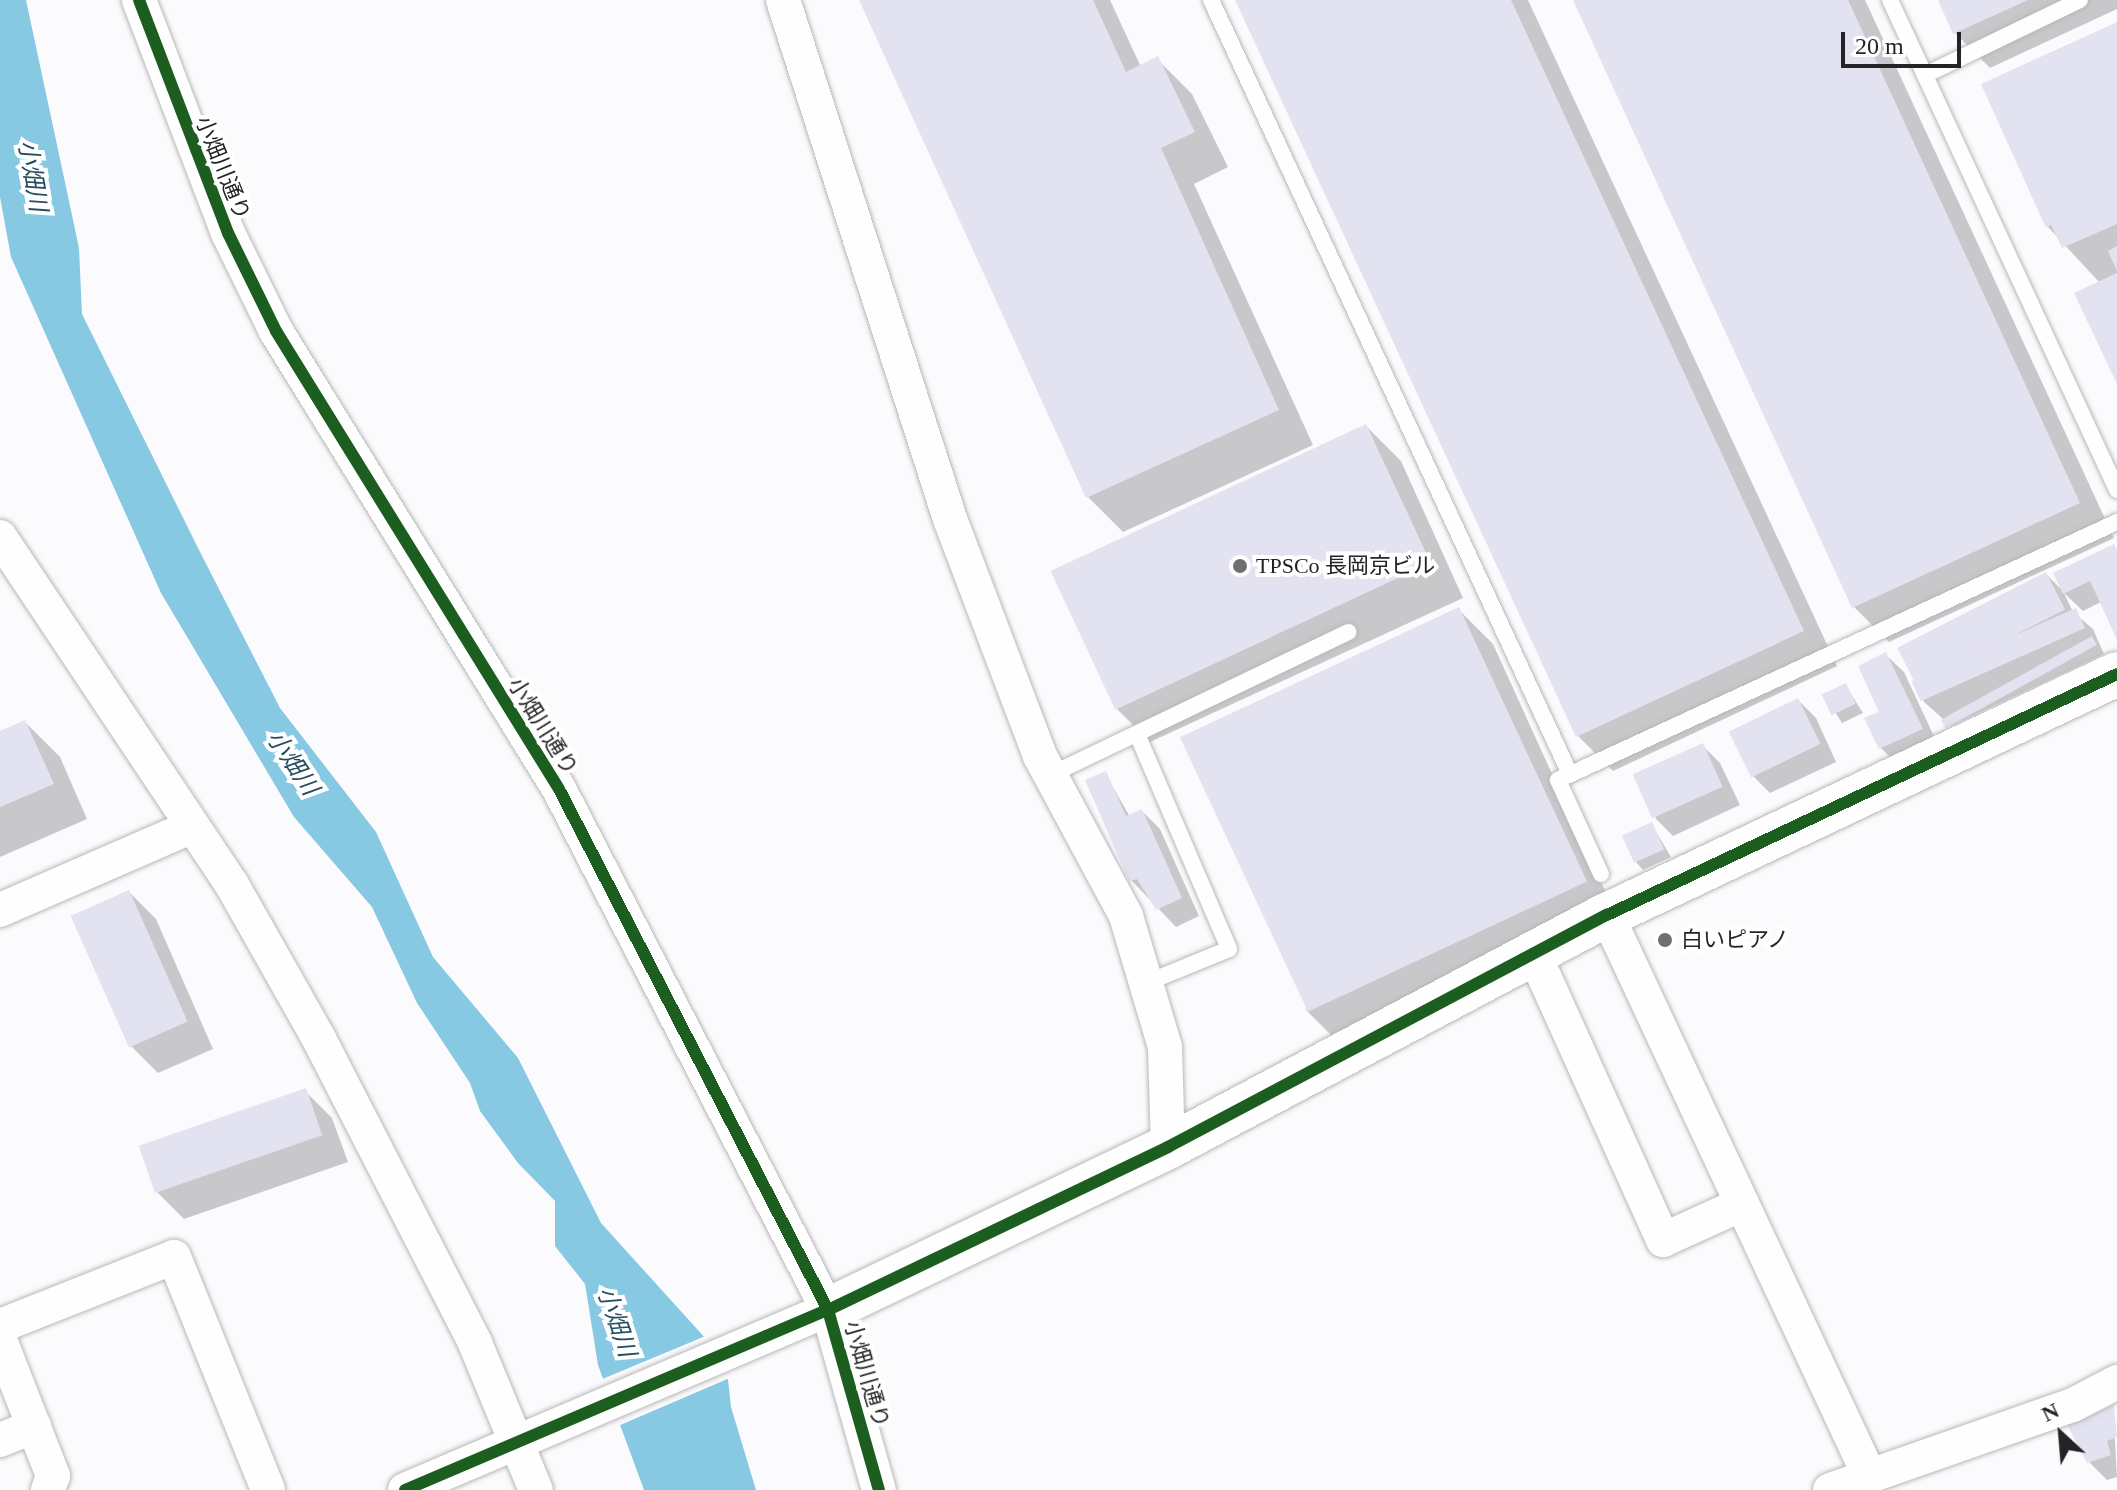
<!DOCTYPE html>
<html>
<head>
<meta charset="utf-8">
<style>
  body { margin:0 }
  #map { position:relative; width:2117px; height:1490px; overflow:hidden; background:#fbfbfd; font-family:"Times New Roman","Noto Sans JP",serif }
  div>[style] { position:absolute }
  .water>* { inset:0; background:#87c9e2 }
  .pier>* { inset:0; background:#fbfbfd }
  .shadow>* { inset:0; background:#0003 }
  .building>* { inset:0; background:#e3e2f1; transform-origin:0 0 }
  .roads { filter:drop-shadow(0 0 2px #b8b8ba) drop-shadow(0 0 2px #b8b8ba) }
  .lane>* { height:16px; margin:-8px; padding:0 8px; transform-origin:8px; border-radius:8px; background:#fefeff }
  .street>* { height:34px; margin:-17px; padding:0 17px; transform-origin:17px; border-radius:17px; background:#fefeff }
  .secondary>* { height:44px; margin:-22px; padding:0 22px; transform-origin:22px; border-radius:22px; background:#fefeff }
  .cycleway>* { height:12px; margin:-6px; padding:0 6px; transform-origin:6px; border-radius:6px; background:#1b5e20 }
  .dots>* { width:22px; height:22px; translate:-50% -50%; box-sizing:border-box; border:4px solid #fff; border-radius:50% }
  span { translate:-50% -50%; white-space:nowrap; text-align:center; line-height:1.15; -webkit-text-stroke:8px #fff; paint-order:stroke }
  .street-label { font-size:22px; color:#242426 }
  .poi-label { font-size:22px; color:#242426 }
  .left { translate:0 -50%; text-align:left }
  .water-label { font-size:24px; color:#254e5e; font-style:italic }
  .north { position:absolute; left:2021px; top:1394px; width:80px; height:80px; -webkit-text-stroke:6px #fff; paint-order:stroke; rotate:334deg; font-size:22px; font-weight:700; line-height:32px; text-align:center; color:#242426 }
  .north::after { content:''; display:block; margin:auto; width:28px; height:36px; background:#242426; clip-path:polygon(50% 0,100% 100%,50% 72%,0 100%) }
  .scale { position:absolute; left:1841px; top:32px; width:120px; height:36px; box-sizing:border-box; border:4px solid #242426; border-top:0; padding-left:10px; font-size:24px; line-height:28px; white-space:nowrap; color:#242426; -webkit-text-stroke:6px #fff; paint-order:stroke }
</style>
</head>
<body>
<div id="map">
  <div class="water">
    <i style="clip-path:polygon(0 0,26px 0,79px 248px,82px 314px,199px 550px,280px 708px,376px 832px,433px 957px,518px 1058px,601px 1223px,726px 1361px,731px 1407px,756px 1490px,644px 1490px,598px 1365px,585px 1284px,555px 1246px,555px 1201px,518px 1163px,480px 1111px,470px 1083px,417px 1003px,372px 907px,294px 817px,161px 593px,11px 257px,0 197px)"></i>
  </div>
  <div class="pier">
    <i style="clip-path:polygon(708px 1335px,729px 1359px,732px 1377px,618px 1426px,600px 1380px)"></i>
  </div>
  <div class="shadow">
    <i style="clip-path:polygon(861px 0,1110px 0,1141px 67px,1157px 59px,1192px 94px,1228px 167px,1194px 184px,1313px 445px,1123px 532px,1088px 497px)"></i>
    <i style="clip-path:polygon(1237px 0,1528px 0,1837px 666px,1613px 771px,1578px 736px)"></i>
    <i style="clip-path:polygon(1575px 0,1865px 0,2114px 538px,1889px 642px,1854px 607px)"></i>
    <i style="clip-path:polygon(1940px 0,2117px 0,2117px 9px,1990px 68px,1955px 33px)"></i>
    <i style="clip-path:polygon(2117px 24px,2117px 379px,2100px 283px,2048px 227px)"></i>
    <i style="clip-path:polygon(1366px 426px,1401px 461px,1463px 598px,1150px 742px,1115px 707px)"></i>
    <i style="clip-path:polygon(2117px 550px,2117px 629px,2103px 601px,2083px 611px,2064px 593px,2073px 612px,2093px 629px,2104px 654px,1951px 726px,1924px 702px,1915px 680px,2046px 574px,2064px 592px)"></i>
    <i style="clip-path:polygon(1458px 609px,1493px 644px,1618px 919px,1341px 1045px,1306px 1010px)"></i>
    <i style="clip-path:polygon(1886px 655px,1904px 672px,1939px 747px,1899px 766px,1881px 748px)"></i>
    <i style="clip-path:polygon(1846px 686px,1863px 713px,1842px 723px,1825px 696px)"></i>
    <i style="clip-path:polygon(1798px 700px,1816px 718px,1836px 762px,1770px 793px,1752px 775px)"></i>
    <i style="clip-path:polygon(25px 722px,60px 757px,87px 819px,0 857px,0 733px)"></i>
    <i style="clip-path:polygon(1702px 745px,1720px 763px,1740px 805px,1673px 836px,1655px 818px)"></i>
    <i style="clip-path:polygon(1105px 773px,1130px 817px,1142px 811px,1160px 829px,1199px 916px,1176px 927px,1131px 880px)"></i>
    <i style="clip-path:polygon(1652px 825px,1671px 857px,1643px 870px,1635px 861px)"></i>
    <i style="clip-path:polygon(129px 892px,156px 919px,213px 1049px,158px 1073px,131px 1046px)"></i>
    <i style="clip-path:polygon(305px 1091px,332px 1118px,348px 1162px,184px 1219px,157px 1192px)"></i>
    <i style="clip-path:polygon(2113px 1408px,2117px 1477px,2107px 1480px,2089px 1462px)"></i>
  </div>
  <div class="building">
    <i style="clip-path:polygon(859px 0,1093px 0,1126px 72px,1158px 56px,1195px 132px,1161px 148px,1279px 410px,1086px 498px)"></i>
    <i style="clip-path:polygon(1235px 0,1511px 0,1804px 631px,1576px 737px)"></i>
    <i style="clip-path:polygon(1573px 0,1848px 0,2080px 503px,1852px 608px)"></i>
    <i style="clip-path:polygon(1938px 0,2028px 0,1953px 34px)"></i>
    <i style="clip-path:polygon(2117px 22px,2117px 224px,2062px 248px,2051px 225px,2046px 228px,1981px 84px)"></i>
    <i style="clip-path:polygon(2117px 246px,2117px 271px,2108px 251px)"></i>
    <i style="clip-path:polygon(2117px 273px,2117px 384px,2074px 293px)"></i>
    <i style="left:1366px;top:424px;width:153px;height:348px;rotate:65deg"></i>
    <i style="clip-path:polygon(2114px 544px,2117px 550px,2117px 640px,2090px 581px,2063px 594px,2053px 573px)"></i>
    <i style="left:2046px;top:572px;width:42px;height:167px;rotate:63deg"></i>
    <i style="left:1459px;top:607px;width:303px;height:308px;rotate:65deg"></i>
    <i style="left:2076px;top:608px;width:22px;height:180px;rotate:66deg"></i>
    <i style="left:2092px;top:636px;width:10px;height:173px;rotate:61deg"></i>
    <i style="clip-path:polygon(1886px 652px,1923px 729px,1879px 749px,1864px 718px,1879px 712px,1858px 666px)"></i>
    <i style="left:1846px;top:683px;width:23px;height:27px;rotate:65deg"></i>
    <i style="left:1798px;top:698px;width:51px;height:77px;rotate:64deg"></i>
    <i style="clip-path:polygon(25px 720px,54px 784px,0 807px,0 731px)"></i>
    <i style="left:1703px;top:743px;width:48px;height:77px;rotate:66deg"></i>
    <i style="clip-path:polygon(1106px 771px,1126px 816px,1142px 809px,1182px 898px,1156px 910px,1137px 879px,1129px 881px,1085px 780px)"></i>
    <i style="left:1652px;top:822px;width:30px;height:33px;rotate:66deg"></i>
    <i style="left:129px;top:890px;width:144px;height:64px;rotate:66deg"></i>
    <i style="left:306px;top:1088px;width:50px;height:177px;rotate:71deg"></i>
    <i style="clip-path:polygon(2114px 1405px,2117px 1437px,2107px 1441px,2111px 1455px,2087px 1463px,2066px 1423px)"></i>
  </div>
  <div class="roads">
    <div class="lane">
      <i style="left:1211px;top:0;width:853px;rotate:65.12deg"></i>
      <i style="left:1890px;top:0;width:540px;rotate:65.14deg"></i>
      <i style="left:1925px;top:75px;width:172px;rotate:-25.8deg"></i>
      <i style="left:1137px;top:734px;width:234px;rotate:66.8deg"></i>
      <i style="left:1229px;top:949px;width:90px;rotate:157.7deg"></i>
      <i style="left:1050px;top:775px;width:331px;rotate:-25.6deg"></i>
      <i style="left:1601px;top:874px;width:103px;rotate:-114.6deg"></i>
      <i style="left:1558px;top:780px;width:616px;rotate:-24.78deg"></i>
    </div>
    <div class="street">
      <i style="left:139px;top:0;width:249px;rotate:69.1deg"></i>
      <i style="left:228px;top:233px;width:109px;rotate:63.9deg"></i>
      <i style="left:276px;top:331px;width:538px;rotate:58.29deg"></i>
      <i style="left:559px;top:789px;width:586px;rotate:62.69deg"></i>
      <i style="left:828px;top:1310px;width:187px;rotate:74.2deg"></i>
      <i style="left:783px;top:0;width:545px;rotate:72.16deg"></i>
      <i style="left:950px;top:519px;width:254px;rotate:69.2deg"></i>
      <i style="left:1040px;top:756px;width:182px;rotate:61.7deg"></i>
      <i style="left:1126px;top:916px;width:137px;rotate:73.4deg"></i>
      <i style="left:1165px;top:1047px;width:100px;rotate:88.3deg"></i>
      <i style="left:0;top:537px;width:418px;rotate:56.3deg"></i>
      <i style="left:232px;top:885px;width:177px;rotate:60.5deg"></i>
      <i style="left:319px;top:1039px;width:342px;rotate:62.8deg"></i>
      <i style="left:475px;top:1343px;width:159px;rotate:67.5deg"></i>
      <i style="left:0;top:910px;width:208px;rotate:-23.5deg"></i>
      <i style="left:1607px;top:915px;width:618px;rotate:64.93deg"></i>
      <i style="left:1534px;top:954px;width:314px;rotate:65.7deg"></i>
      <i style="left:1663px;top:1240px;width:87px;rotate:-24.5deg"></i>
      <i style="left:0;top:1326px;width:187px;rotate:-21.6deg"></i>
      <i style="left:174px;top:1257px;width:251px;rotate:68deg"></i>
      <i style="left:0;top:1340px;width:146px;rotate:68.7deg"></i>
      <i style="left:53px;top:1476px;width:15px;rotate:110deg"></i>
      <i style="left:0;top:1440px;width:37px;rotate:-22deg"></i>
      <i style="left:405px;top:1490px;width:460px;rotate:-23.1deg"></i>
      <i style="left:1830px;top:1490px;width:257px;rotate:-19.3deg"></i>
      <i style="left:2073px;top:1405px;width:50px;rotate:-27.6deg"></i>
    </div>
    <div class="secondary">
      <i style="left:828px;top:1310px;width:377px;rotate:-25.6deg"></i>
      <i style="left:1168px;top:1147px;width:497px;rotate:-27.9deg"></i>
      <i style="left:1607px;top:915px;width:564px;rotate:-25.29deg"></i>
    </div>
  </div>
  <div class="cycleway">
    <i style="left:139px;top:0;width:249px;rotate:69.1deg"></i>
    <i style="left:228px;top:233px;width:109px;rotate:63.9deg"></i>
    <i style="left:276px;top:331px;width:538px;rotate:58.29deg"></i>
    <i style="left:559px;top:789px;width:586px;rotate:62.69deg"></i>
    <i style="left:828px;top:1310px;width:187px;rotate:74.2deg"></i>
    <i style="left:405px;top:1490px;width:460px;rotate:-23.1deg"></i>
    <i style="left:828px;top:1310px;width:377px;rotate:-25.6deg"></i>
    <i style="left:1168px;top:1147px;width:497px;rotate:-27.9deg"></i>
    <i style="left:1607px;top:915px;width:564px;rotate:-25.29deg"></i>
  </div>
  <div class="dots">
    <i style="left:1240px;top:566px;background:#6f6f71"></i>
    <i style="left:1665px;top:940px;background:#6f6f71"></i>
  </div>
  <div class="street-label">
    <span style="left:223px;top:168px;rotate:68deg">小畑川通り</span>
    <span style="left:543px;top:726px;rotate:58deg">小畑川通り</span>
    <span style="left:867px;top:1374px;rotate:74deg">小畑川通り</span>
  </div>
  <div class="poi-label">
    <span class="left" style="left:1256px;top:566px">TPSCo 長岡京ビル</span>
    <span class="left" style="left:1681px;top:940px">白いピアノ</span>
  </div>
  <div class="water-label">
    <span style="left:32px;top:176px;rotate:80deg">小畑川</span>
    <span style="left:292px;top:763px;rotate:56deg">小畑川</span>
    <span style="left:616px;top:1322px;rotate:71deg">小畑川</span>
  </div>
  <div class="north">N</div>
  <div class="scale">20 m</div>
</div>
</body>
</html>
